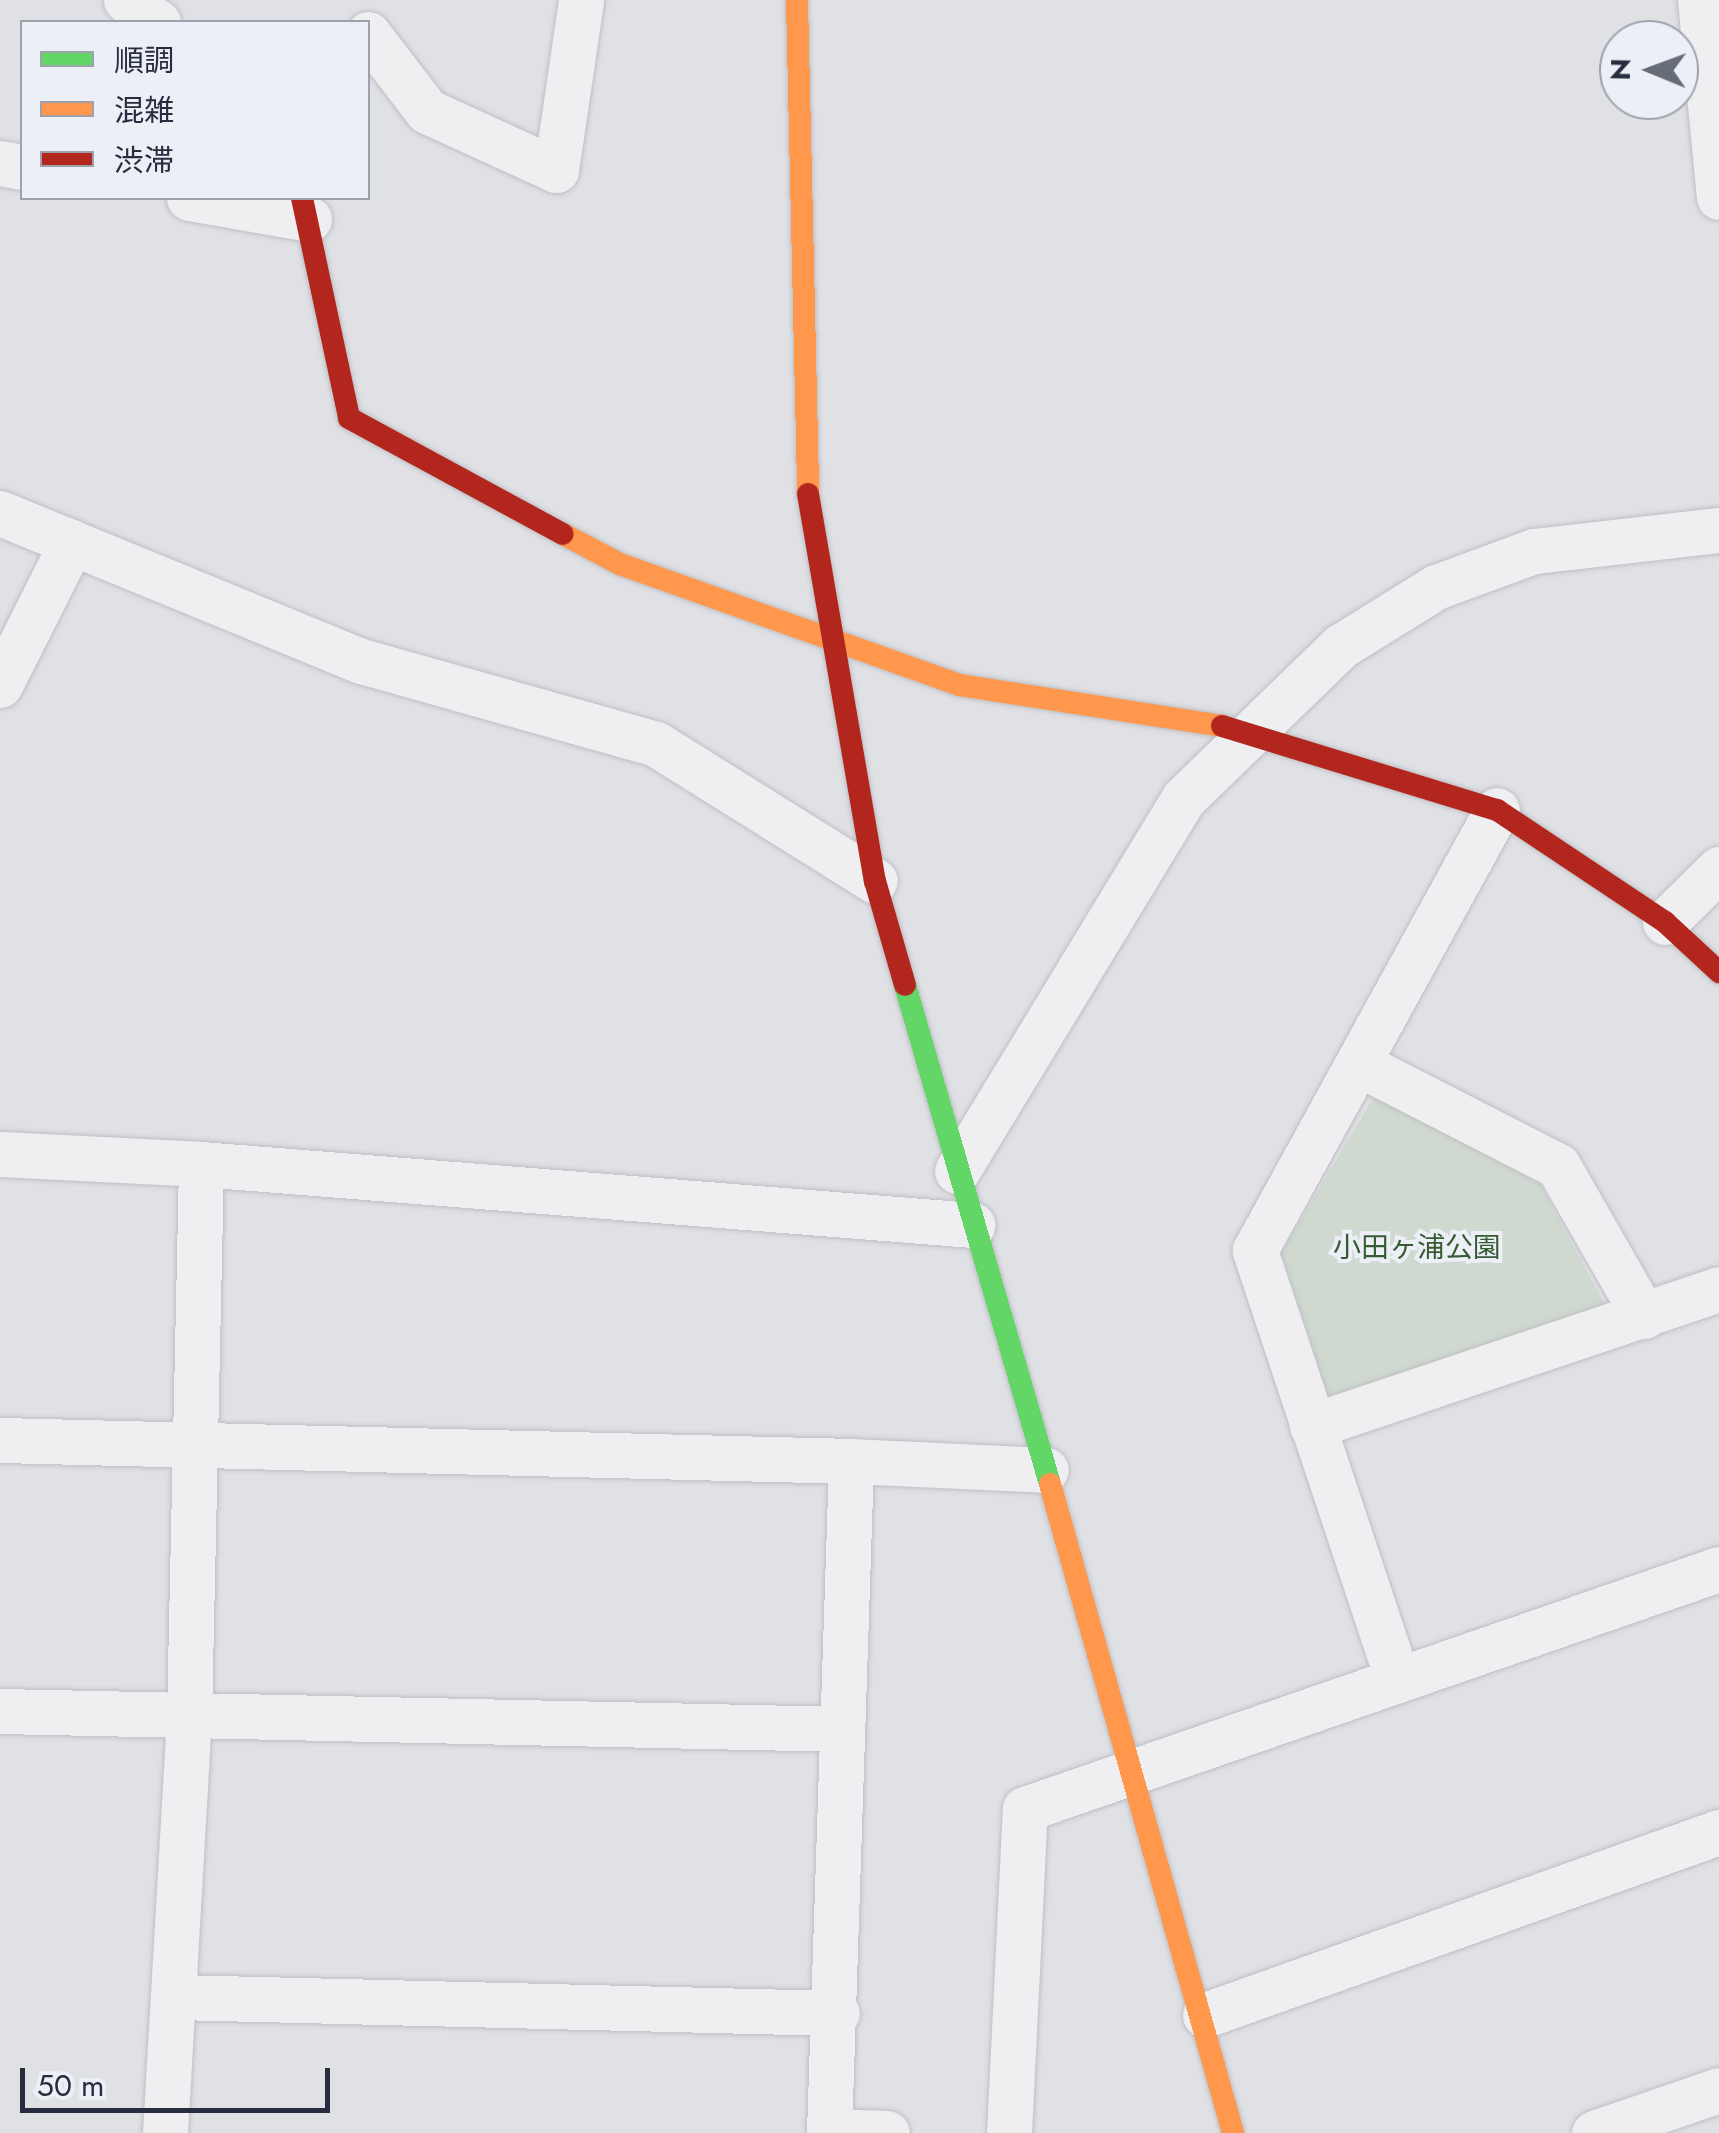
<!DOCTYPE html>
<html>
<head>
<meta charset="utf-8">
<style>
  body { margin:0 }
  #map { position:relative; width:1719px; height:2133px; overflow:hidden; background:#e0e1e5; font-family:Jost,"Noto Sans JP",sans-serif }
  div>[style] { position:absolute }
  .green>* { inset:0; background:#cfd9d0 }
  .roads { filter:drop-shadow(0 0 2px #bebfc3) drop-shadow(0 0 2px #bebfc3) }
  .street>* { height:45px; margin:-22.5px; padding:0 22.5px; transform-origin:22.5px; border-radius:22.5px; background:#efeff2 }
  .fast>* { height:22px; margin:-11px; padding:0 11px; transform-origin:11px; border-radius:11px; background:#63d668 }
  .slow>* { height:22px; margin:-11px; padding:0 11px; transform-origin:11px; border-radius:11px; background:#ff974d }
  .jam>* { height:22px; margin:-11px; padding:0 11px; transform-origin:11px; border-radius:11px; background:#b3261e }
  span { translate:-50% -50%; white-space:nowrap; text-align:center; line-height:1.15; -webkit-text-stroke:8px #eceff5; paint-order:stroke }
  .park-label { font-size:28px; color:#375b33 }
  .legend { position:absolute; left:20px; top:20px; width:350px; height:180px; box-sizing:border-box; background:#eceff5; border:2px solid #9da1ac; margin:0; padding:12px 18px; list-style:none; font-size:30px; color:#262d3f }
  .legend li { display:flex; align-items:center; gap:20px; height:50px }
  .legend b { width:50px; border:2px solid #9da1ac }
  .north { position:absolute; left:1599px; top:20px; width:100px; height:100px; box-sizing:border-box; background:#eceff5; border:2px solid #9da1ac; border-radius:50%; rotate:271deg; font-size:28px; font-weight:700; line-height:40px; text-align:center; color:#262d3f }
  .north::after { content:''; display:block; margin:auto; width:35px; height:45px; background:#676c79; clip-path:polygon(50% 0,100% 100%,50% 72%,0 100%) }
  .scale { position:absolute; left:20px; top:2068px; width:310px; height:45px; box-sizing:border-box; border:5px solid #262d3f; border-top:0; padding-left:12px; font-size:30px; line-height:35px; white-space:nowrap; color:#262d3f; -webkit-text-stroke:8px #eceff5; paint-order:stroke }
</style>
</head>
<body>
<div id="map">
  <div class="green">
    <i style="clip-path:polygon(1375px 1095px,1540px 1184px,1605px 1305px,1329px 1398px,1281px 1253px)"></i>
  </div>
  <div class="roads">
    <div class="street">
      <i style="left:126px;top:0;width:39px;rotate:35deg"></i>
      <i style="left:1700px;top:0;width:198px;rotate:84.5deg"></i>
      <i style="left:368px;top:34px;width:97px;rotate:52.5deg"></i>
      <i style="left:427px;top:111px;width:142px;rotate:24.6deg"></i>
      <i style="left:556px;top:170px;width:172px;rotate:-81.6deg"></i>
      <i style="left:0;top:163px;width:22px;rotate:10deg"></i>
      <i style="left:189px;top:198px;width:122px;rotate:9.9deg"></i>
      <i style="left:0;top:513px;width:390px;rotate:22.3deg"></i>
      <i style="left:361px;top:661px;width:306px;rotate:15.7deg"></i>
      <i style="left:656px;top:744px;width:258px;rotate:32deg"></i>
      <i style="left:0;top:685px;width:160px;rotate:-63.3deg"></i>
      <i style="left:1665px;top:922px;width:76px;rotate:-44.5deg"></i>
      <i style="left:1361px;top:1065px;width:221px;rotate:27.1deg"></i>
      <i style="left:1558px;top:1166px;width:173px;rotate:60.2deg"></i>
      <i style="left:0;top:1154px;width:201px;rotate:2.8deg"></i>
      <i style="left:201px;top:1164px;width:774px;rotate:4.52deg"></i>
      <i style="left:957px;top:1171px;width:435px;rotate:-58.7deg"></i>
      <i style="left:1183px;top:799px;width:220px;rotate:-44.1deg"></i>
      <i style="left:1341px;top:646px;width:112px;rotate:-31.8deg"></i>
      <i style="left:1436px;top:587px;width:104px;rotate:-20.2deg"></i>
      <i style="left:1534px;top:551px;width:186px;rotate:-6.5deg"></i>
      <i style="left:1312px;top:1426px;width:429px;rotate:-18.6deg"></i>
      <i style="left:0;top:1440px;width:851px;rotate:1.41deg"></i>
      <i style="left:1397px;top:1678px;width:451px;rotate:-108.4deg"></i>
      <i style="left:1255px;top:1250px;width:502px;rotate:-61.19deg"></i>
      <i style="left:0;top:1711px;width:842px;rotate:1.22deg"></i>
      <i style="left:176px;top:1997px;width:661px;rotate:1.39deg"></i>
      <i style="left:1205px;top:2015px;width:546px;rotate:-19.6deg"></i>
      <i style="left:829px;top:2131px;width:58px;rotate:2deg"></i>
      <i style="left:165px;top:2133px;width:418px;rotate:-86.7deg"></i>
      <i style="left:189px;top:1716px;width:552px;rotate:-88.75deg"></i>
      <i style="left:829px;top:2133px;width:672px;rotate:-88.12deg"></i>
      <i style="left:851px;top:1461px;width:195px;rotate:2.6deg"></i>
      <i style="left:1009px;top:2133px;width:324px;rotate:-87.2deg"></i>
      <i style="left:1025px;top:1809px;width:734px;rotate:-19.08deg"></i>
      <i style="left:1594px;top:2133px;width:132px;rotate:-19deg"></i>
    </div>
    <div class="fast">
      <i style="left:905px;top:985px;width:520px;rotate:73.8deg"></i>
    </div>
    <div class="slow">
      <i style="left:797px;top:0;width:494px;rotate:88.7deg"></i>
      <i style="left:563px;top:534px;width:64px;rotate:27.8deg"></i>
      <i style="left:620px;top:564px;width:361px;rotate:19.6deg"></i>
      <i style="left:960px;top:685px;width:265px;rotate:8.9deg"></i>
      <i style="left:1050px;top:1484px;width:674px;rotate:74.25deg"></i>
    </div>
    <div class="jam">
      <i style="left:302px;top:198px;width:225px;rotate:77.9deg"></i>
      <i style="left:349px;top:418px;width:243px;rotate:28.5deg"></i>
      <i style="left:808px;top:494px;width:393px;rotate:80.2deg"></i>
      <i style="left:875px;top:881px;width:108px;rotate:73.9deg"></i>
      <i style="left:1222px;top:726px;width:288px;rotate:17deg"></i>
      <i style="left:1497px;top:810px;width:202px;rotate:33.7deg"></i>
      <i style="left:1665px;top:922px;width:74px;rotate:42.8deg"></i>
    </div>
  </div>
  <div class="park-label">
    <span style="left:1417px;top:1248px">小田ヶ浦公園</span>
  </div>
  <ul class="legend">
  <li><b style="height:12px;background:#63d668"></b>順調</li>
  <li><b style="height:12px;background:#ff974d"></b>混雑</li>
  <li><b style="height:12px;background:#b3261e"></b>渋滞</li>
  </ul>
  <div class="north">N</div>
  <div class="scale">50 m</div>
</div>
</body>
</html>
